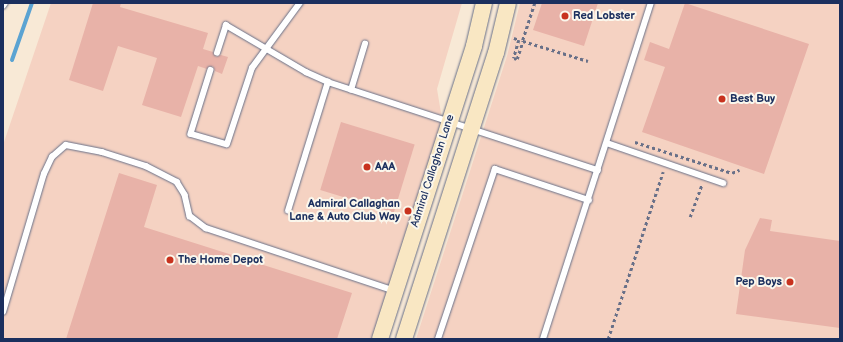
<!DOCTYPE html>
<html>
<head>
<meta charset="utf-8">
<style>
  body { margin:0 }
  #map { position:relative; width:843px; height:342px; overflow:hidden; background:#f8e9d6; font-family:"Balsamiq Sans",sans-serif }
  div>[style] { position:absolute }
  .built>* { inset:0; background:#f5d2c2 }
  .stream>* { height:4px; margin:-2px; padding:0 2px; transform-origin:2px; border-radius:2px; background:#5ba3d2 }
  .building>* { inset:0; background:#e8b2a8; transform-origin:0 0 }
  .path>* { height:2.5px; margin-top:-1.25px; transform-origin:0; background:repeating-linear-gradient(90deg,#687088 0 3px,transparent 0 6px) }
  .roads { filter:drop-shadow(0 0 1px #687088) drop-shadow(0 0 1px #687088) }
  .lane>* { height:5.5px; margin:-2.75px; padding:0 2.75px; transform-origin:2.75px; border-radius:2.75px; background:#fff }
  .secondary>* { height:16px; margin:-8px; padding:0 8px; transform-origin:8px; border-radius:8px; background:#f9e7c3 }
  .dots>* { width:11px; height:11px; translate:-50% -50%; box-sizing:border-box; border:2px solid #fbf7ec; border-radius:50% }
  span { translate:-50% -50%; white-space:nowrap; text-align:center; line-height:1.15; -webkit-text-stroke:4px #fbf7ec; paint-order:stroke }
  .poi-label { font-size:11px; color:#1b2f5e; font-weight:700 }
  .left { translate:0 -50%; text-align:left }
  .right { translate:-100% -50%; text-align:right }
  .street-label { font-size:11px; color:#1b2f5e }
  .frame { position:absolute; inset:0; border:4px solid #1b2f5e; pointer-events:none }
</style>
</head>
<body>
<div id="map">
  <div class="built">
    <i style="clip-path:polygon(51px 3px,462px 3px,437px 89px,443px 125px,377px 339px,3px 339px,3px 145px)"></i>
    <i style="clip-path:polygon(520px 3px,840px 3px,840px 339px,416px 339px,507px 56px)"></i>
  </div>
  <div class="stream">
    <i style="left:12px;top:60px;width:60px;rotate:-70.7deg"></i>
  </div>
  <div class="building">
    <i style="clip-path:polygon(93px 3px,121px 3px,120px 7px,208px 33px,203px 49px,213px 52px,216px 57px,221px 55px,228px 57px,222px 74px,215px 71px,213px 66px,207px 69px,198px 66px,181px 117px,142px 105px,157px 58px,118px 46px,103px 91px,69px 80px)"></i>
    <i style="clip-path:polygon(542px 3px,598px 3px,584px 46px,533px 30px)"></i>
    <i style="clip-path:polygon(685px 3px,809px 44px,764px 174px,642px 132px,665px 67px,644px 60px,650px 42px,669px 49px)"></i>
    <i style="left:341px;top:122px;width:77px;height:71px;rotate:17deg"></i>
    <i style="clip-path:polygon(119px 173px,157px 185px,144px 227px,352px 293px,337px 339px,66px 339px)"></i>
    <i style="clip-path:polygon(760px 218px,772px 220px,770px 231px,840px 241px,840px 328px,736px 314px,745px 250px)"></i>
  </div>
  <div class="path">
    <i style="left:535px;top:3px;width:40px;rotate:108deg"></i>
    <i style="left:523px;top:41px;width:68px;rotate:17.1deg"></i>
    <i style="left:514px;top:38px;width:5px;rotate:22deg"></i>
    <i style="left:519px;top:40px;width:19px;rotate:106deg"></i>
    <i style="left:514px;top:58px;width:3px;rotate:18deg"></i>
    <i style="left:517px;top:59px;width:19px;rotate:-72deg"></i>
    <i style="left:635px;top:142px;width:102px;rotate:17.7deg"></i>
    <i style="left:732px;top:173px;width:8px;rotate:-23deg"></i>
    <i style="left:690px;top:217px;width:35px;rotate:-70deg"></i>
    <i style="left:608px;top:339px;width:176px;rotate:-71.8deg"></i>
  </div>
  <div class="roads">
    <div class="lane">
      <i style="left:3px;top:6px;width:4px;rotate:-56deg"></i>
      <i style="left:217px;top:53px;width:29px;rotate:-72deg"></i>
      <i style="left:226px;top:25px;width:93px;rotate:30.4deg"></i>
      <i style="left:306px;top:72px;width:24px;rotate:24deg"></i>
      <i style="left:328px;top:82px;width:284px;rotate:18.1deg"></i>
      <i style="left:211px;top:70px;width:67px;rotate:107.4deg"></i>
      <i style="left:191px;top:134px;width:37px;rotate:16deg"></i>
      <i style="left:227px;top:144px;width:80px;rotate:-71.8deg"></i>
      <i style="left:252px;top:68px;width:81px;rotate:-53.6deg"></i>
      <i style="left:351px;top:90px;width:48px;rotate:-73.1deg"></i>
      <i style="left:607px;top:143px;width:123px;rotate:19deg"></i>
      <i style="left:288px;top:211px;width:135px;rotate:-72.8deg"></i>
      <i style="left:3px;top:312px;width:144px;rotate:-73.5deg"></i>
      <i style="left:44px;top:174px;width:19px;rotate:-65deg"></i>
      <i style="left:52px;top:157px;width:18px;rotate:-41deg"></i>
      <i style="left:66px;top:145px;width:37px;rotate:11deg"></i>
      <i style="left:102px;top:152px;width:46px;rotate:17.7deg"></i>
      <i style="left:146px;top:166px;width:35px;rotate:27deg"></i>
      <i style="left:177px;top:182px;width:15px;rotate:58deg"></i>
      <i style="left:185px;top:195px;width:22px;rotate:77deg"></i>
      <i style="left:190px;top:216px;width:20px;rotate:37deg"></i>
      <i style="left:206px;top:228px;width:199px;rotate:18.4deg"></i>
      <i style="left:438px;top:339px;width:179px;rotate:-71.5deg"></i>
      <i style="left:495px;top:169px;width:99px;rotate:18.3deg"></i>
      <i style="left:543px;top:339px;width:353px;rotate:-72.2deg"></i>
    </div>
    <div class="secondary">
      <i style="left:380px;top:339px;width:308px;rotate:-72.2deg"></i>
      <i style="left:474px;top:46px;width:44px;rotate:-76.9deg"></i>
      <i style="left:404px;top:339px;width:300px;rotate:-72.2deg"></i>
      <i style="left:496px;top:53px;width:51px;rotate:-76.5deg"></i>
    </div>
  </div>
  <div class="dots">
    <i style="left:565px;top:16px;background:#c8321e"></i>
    <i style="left:722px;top:99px;background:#c8321e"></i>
    <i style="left:367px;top:167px;background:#c8321e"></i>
    <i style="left:408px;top:211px;background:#c8321e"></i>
    <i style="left:170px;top:260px;background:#c8321e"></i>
    <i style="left:790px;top:282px;background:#c8321e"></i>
  </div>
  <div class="poi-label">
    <span class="left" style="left:573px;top:16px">Red Lobster</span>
    <span class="left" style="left:730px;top:99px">Best Buy</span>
    <span class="left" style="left:375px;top:167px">AAA</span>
    <span class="right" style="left:400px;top:211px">Admiral Callaghan<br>Lane &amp; Auto Club Way</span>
    <span class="left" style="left:178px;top:260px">The Home Depot</span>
    <span class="right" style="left:782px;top:282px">Pep Boys</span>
  </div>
  <div class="street-label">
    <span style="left:433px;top:171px;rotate:-72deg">Admiral Callaghan Lane</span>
  </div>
  <div class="frame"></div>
</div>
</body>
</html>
